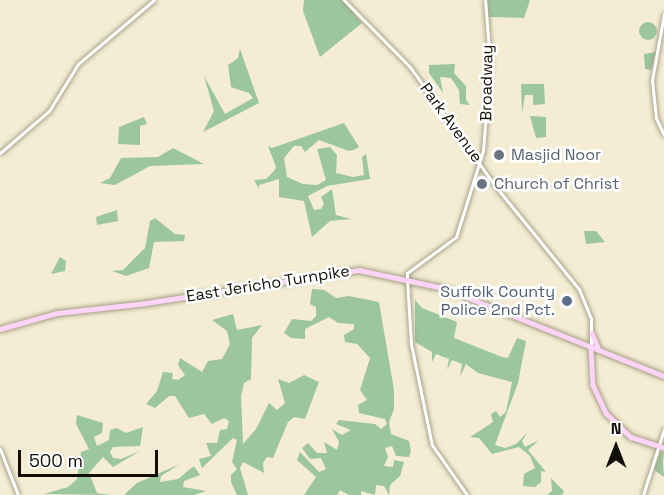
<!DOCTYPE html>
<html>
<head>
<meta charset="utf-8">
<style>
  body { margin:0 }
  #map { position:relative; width:664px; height:495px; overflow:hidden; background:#f4edd3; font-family:"Space Grotesk",sans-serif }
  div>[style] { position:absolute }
  .green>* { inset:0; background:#9bc69e }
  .round { border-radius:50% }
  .roads { filter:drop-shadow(0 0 2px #a6a087) drop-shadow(0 0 2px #a6a087) }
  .tertiary>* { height:3px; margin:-1.5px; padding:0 1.5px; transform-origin:1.5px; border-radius:1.5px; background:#fff }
  .secondary>* { height:3px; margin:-1.5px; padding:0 1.5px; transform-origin:1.5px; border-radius:1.5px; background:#fff }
  .primary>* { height:4.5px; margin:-2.25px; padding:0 2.25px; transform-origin:2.25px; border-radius:2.25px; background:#fbd4f8 }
  .dots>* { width:16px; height:16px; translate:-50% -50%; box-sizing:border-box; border:3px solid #fff; border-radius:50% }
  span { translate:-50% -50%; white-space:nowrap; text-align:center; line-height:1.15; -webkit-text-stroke:5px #fff; paint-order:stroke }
  .street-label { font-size:16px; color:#100e06 }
  .worship-label { font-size:16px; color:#5b616d }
  .left { translate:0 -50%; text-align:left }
  .service-label { font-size:16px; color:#4e5e75 }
  .right { translate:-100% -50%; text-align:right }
  .north { position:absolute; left:586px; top:417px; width:60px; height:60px; -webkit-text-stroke:4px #fff; paint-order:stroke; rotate:0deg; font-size:16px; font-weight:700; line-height:24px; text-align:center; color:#100e06 }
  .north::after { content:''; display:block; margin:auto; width:21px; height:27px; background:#100e06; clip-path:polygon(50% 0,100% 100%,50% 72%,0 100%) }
  .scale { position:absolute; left:18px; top:450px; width:140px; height:27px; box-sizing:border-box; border:3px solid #100e06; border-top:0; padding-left:8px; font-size:18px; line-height:21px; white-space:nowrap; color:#100e06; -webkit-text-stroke:4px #fff; paint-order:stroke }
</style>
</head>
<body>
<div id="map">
  <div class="green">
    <i style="clip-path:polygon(304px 0,342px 0,362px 23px,320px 57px,303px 11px)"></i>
    <i style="clip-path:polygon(487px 0,530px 0,524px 18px,489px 17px)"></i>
    <i class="round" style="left:639px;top:22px;width:18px;height:18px"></i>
    <i style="clip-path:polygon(240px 49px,259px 103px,203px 132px,214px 111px,204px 76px,225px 114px,253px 98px,249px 93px,231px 87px,228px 65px,238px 58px)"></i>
    <i style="clip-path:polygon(656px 52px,651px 70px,645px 69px,644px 54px)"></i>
    <i style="clip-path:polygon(455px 64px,454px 73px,466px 86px,466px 100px,470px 105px,460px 104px,459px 90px,451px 78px,440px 77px,443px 93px,429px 73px,429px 65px)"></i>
    <i style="clip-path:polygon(521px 84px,544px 84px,545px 104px,533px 105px,533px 95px,525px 95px,522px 113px)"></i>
    <i style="clip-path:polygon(530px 116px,546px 117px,546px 137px,536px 138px)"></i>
    <i style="clip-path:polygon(144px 117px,147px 124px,140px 126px,140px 145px,118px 144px,119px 127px)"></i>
    <i style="clip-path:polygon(344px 123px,359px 147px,356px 149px,349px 151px,319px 140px,305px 152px,301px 146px,294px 146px,284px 158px,287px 177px,303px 184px,317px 185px,326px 180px,317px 149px,330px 147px,337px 155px,336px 173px,353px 177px,364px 175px,362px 157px,366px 154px,370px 179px,327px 186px,308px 196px,314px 210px,321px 209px,324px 204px,321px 197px,332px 189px,336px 215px,351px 219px,330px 221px,312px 237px,304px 201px,279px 197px,279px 179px,259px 185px,259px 189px,254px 180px,266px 179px,274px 171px,276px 167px,268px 146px,272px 148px)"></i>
    <i style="clip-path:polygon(173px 148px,204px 164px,150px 166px,115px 185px,100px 183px,110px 178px,121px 158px,158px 157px)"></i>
    <i style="clip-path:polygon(117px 210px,118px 221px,97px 225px,96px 217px)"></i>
    <i style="clip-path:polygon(155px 218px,175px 234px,185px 235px,184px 241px,154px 242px,149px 268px,126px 276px,112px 271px,123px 270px,145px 248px,150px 221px)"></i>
    <i style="clip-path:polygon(584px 231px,596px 231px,605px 242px,586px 244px)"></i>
    <i style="clip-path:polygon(60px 257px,66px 261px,65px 271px,51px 274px)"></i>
    <i style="clip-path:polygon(312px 289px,324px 290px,336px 298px,349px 296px,379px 302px,394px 390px,394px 409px,389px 422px,391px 434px,409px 441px,411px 451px,409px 457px,396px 456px,392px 446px,385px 448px,388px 457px,384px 466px,393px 467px,394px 460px,404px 462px,400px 476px,390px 485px,389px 495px,384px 486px,376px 485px,375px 495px,361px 491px,361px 495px,349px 495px,340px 490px,337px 495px,304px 495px,316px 477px,297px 460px,300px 452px,319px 472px,326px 469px,321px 458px,310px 459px,302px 448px,308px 443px,317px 453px,327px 453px,324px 442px,337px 450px,339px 442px,332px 429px,342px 435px,351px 430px,336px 424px,339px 420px,375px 424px,381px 429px,387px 424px,385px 419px,359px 413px,358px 405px,367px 400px,360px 390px,370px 358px,357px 344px,345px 342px,344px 335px,354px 329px,354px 324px,338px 323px,329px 317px,305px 329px,305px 339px,291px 338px,284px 333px,292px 319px,311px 321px,316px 316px,316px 307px,310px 304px)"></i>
    <i style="clip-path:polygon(415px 300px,422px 308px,457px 322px,454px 338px,502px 357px,508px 358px,517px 338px,526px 341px,518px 383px,495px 445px,505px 448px,516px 444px,528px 432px,522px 441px,525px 447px,539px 440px,528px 450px,546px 472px,541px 471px,541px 482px,535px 487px,523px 486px,524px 474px,535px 468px,530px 456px,519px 447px,492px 454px,479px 438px,470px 437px,493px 422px,491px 414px,496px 411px,500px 417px,506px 412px,512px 382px,478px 373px,466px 364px,460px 377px,462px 364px,452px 360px,447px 370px,449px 359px,436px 354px,432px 362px,432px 352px,415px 342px)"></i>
    <i style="clip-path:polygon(233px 314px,237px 330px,262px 325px,252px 338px,251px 379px,244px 383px,241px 396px,243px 444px,256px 429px,269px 403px,277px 410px,285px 403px,278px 379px,289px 383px,304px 375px,319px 382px,305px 419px,294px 417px,288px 422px,273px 458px,267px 457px,263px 463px,264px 473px,243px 462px,240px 468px,248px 495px,237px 495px,231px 482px,231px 475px,237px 469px,232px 462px,237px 440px,233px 438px,202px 468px,199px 459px,211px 456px,206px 443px,217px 443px,220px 430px,227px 429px,229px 421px,224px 418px,212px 424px,204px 414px,189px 418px,175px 396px,169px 396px,155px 408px,146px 404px,157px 391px,163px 372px,173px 373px,172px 379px,178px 380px,185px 375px,178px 365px,180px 358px,202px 372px,208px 361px,222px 359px,230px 344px,227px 331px,212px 320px)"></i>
    <i style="clip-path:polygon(77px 415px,103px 423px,102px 433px,94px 437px,97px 446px,109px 440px,110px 430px,117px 428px,126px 433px,143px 427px,140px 446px,113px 447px,110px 452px,113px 458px,121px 459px,140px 451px,113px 467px,103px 457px,89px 473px,97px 493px,111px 495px,44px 494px,68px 487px,77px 479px,81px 452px,89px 449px,76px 424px)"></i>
    <i style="clip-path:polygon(664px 452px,663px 462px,664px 477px,654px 470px,660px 453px)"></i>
    <i style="clip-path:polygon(180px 464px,161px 476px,160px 482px,178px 479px,194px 466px,200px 475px,184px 481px,183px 487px,206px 491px,194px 495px,124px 495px,137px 483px)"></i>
    <i style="clip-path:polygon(551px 478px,564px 491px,562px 495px,547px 495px,552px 491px)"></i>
  </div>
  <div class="roads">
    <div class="tertiary">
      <i style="left:664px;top:14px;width:67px;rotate:100.3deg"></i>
      <i style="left:652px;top:80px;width:38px;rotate:84deg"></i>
      <i style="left:656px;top:118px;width:19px;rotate:65deg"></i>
      <i style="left:0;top:153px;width:65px;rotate:-40.6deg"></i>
      <i style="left:49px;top:111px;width:55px;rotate:-58.3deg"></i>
      <i style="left:78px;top:64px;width:99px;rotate:-40.1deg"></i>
      <i style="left:407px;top:280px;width:64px;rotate:86.4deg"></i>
      <i style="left:411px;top:344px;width:103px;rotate:78.3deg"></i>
      <i style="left:432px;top:445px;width:61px;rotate:55deg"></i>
      <i style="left:0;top:449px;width:49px;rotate:68.6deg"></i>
    </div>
    <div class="secondary">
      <i style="left:344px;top:0;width:94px;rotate:45.4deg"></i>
      <i style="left:410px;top:67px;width:148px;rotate:54.4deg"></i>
      <i style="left:496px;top:187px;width:132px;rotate:50.9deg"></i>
      <i style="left:579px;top:289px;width:31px;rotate:68deg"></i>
      <i style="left:591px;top:318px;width:28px;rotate:90deg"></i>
      <i style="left:407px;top:280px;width:7px;rotate:-90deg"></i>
      <i style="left:407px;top:273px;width:61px;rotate:-36.3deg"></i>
      <i style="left:456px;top:237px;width:90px;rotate:-72.6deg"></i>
      <i style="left:483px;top:151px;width:88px;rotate:-85.5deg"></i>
      <i style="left:490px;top:63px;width:63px;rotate:-94.5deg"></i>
      <i style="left:643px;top:495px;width:69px;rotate:-72.3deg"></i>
    </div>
    <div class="primary">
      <i style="left:0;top:329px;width:59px;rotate:-15.7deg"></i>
      <i style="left:57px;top:313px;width:90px;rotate:-6.4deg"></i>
      <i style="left:146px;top:303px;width:216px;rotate:-8.8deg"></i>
      <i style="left:359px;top:270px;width:87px;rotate:12deg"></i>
      <i style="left:444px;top:288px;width:237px;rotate:21.8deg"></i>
      <i style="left:592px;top:333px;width:18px;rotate:68deg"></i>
      <i style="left:591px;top:348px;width:37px;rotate:87deg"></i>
      <i style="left:593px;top:385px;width:31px;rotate:65deg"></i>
      <i style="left:606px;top:413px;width:35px;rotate:44deg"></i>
      <i style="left:631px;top:437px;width:35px;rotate:18deg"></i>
    </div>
  </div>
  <div class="dots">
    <i style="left:499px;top:155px;background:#6b7280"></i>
    <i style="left:482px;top:184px;background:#6b7280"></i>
    <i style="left:567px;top:301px;background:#5c6f8a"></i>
  </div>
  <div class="street-label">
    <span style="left:487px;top:83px;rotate:-89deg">Broadway</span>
    <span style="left:451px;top:123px;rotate:54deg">Park Avenue</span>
    <span style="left:268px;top:284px;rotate:-9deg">East Jericho Turnpike</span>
  </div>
  <div class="worship-label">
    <span class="left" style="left:511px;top:155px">Masjid Noor</span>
    <span class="left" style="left:494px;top:184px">Church of Christ</span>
  </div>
  <div class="service-label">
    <span class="right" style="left:555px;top:301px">Suffolk County<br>Police 2nd Pct.</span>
  </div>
  <div class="north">N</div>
  <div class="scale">500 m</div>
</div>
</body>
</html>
